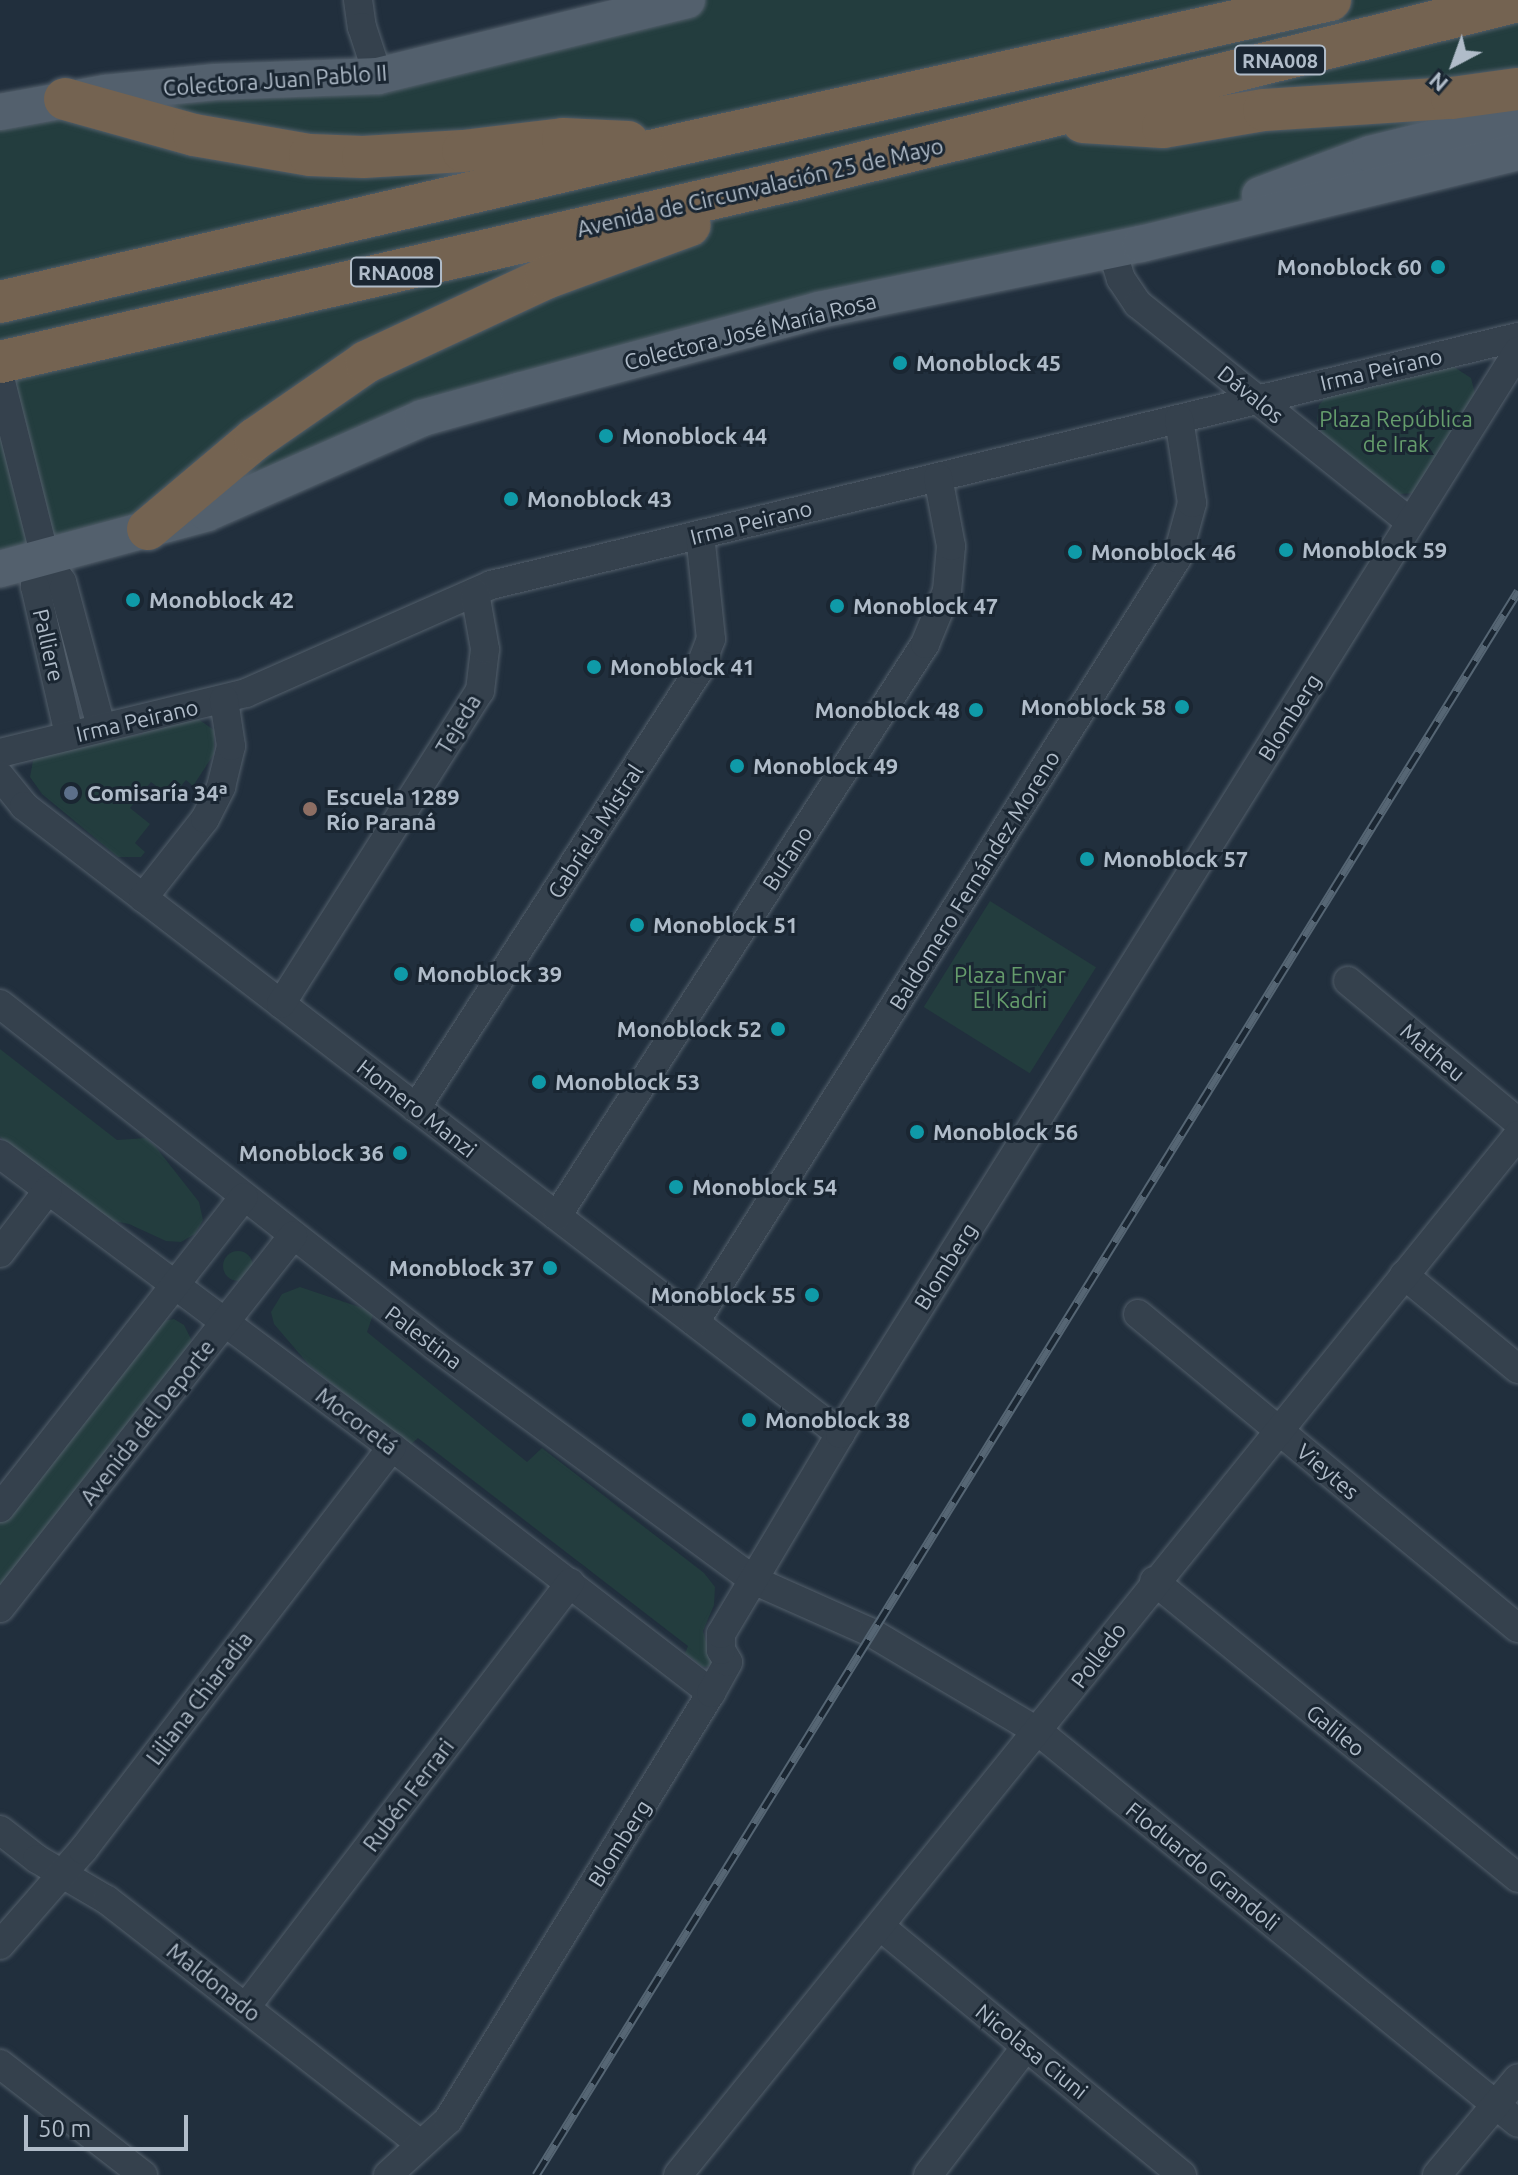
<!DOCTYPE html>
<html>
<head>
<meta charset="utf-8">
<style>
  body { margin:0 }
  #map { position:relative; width:1518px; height:2175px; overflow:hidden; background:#212f3d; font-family:Ubuntu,sans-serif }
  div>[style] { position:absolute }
  .green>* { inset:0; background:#233d3e; transform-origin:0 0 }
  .round { border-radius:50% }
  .roads { filter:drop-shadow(0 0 2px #535f6b) drop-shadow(0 0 2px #535f6b) }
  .minor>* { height:28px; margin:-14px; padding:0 14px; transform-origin:14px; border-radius:14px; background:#35414d }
  .major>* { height:36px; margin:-18px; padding:0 18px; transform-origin:18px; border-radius:18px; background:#53606d }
  .highway>* { height:42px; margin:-21px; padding:0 21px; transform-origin:21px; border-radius:21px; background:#746351 }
  .rail>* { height:9px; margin-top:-4.5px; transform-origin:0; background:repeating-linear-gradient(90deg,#1a2632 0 18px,#566674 0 36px); box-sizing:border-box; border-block:2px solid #566674 }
  .dots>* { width:22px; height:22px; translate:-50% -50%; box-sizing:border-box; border:4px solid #1a2632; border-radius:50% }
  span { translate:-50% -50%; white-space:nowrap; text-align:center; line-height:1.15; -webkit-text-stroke:6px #1a2632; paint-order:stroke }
  .shield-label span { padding:2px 6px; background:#1a2632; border:2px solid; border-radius:6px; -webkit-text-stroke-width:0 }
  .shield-label { font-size:20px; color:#b0bcc9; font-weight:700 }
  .street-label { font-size:22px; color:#b0bcc9 }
  .poi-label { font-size:22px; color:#b0bcc9; font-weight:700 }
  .right { translate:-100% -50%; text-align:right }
  .left { translate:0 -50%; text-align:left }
  .park-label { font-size:22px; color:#659c6c }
  .north { position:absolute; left:1414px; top:24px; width:80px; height:80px; -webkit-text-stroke:6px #1a2632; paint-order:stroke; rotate:221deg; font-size:22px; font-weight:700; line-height:32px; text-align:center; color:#b0bcc9 }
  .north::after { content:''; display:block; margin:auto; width:28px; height:36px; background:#b0bcc9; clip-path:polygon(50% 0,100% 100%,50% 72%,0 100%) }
  .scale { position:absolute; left:24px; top:2115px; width:164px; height:36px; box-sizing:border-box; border:4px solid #b0bcc9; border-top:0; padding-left:10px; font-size:24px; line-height:28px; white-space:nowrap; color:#b0bcc9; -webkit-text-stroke:6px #1a2632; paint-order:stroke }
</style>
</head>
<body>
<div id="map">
  <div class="green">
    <i style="clip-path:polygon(687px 0,1518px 0,1518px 152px,819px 310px,0 569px,0 112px,378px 76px)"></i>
    <i style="clip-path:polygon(1451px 365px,1471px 378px,1477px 402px,1417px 493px,1399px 494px,1369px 477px,1325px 440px,1317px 420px,1319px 405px,1330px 392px)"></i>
    <i style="clip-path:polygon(195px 717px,214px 730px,214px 754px,193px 786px,186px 780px,177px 791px,170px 785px,164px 792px,151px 782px,130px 808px,150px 824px,135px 843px,145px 852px,141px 857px,118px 857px,42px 794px,30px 777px,33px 761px,43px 752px,142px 734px,147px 728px)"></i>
    <i style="left:990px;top:901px;width:125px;height:125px;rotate:32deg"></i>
    <i style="clip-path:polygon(0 1049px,117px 1140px,146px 1138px,155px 1146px,199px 1202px,203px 1220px,195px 1234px,181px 1242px,166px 1241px,129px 1224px,104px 1219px,0 1137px)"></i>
    <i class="round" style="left:223px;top:1251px;width:30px;height:30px"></i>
    <i style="clip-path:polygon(300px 1287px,374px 1312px,367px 1332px,527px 1462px,542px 1448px,704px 1573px,715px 1587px,714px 1605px,703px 1631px,713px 1666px,703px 1667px,685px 1653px,688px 1646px,418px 1438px,409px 1446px,309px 1365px,274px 1324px,271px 1312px,282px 1294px)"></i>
    <i style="clip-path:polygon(174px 1319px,184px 1325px,191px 1339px,190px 1350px,0 1592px,0 1519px,162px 1321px)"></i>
  </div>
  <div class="roads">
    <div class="minor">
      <i style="left:358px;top:0;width:27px;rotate:82deg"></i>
      <i style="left:362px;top:27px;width:52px;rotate:71.9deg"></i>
      <i style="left:1112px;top:250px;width:30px;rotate:73deg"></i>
      <i style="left:1121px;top:279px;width:30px;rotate:56deg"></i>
      <i style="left:1138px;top:304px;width:349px;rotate:38.7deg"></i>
      <i style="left:0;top:378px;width:185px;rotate:75.9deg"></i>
      <i style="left:45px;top:557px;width:30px;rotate:56deg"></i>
      <i style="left:62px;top:582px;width:150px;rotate:74.9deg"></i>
      <i style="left:45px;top:557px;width:31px;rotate:109deg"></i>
      <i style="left:35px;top:586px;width:153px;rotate:77.1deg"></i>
      <i style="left:0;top:753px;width:253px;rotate:-13.7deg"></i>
      <i style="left:246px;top:693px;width:268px;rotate:-23.8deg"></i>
      <i style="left:491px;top:585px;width:1057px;rotate:-13.58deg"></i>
      <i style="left:0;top:776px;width:38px;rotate:51deg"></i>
      <i style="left:24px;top:806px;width:1030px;rotate:37.58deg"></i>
      <i style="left:143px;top:898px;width:100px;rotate:-51.9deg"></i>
      <i style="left:205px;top:819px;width:36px;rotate:-63deg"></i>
      <i style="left:221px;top:787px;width:42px;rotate:-76.3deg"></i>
      <i style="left:231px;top:746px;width:47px;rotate:-98.7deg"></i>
      <i style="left:1348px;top:981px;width:221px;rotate:39.7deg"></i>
      <i style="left:0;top:1004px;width:553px;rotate:38.17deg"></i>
      <i style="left:435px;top:1346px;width:395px;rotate:36.3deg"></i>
      <i style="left:753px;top:1580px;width:130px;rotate:24deg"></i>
      <i style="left:872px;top:1633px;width:194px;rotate:30.7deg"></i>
      <i style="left:1039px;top:1732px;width:618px;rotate:39.22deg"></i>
      <i style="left:281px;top:1004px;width:371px;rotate:-57.6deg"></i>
      <i style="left:480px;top:691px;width:42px;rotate:-83.2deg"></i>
      <i style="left:485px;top:649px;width:57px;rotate:-100.1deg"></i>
      <i style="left:416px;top:1108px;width:521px;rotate:-57.13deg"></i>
      <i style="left:699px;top:670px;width:33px;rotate:-69deg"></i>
      <i style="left:711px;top:639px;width:105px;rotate:-96deg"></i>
      <i style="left:0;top:1154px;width:489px;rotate:36.8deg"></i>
      <i style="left:392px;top:1447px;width:403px;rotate:37.6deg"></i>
      <i style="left:557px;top:1216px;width:680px;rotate:-57.24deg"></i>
      <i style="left:925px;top:644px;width:57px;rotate:-67.5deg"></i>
      <i style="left:947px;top:591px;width:45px;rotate:-84.9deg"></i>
      <i style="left:951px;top:546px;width:70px;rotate:-100.7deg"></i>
      <i style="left:0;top:1253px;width:79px;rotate:-52.7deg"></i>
      <i style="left:1404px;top:1275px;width:148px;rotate:39.5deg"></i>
      <i style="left:1138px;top:1314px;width:493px;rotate:39.6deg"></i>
      <i style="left:695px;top:1322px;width:903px;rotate:-57.75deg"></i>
      <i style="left:1177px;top:558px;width:57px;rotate:-74.7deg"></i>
      <i style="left:1192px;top:503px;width:85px;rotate:-98.8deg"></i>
      <i style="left:0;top:1508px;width:395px;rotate:-51.9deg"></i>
      <i style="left:1154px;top:1581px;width:470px;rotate:39.2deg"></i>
      <i style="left:0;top:1608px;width:474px;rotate:-51.8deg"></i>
      <i style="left:0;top:1830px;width:47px;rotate:38.1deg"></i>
      <i style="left:37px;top:1859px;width:81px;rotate:30.4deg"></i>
      <i style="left:107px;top:1900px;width:397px;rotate:37.9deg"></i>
      <i style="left:881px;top:1927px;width:390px;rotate:39.5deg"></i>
      <i style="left:0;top:1945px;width:126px;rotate:-48.9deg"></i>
      <i style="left:83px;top:1850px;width:508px;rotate:-52.52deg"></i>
      <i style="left:246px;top:2007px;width:534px;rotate:-52.61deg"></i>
      <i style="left:0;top:2064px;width:181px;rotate:37.8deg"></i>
      <i style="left:388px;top:2175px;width:81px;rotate:-42.5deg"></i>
      <i style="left:448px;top:2120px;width:501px;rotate:-58.37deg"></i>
      <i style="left:711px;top:1693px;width:35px;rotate:-61deg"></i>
      <i style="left:728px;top:1662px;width:14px;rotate:-120deg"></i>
      <i style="left:721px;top:1650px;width:16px;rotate:-90deg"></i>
      <i style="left:721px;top:1634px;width:233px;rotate:-59.2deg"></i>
      <i style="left:840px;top:1434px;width:1278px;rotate:-57.95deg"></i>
      <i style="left:678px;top:2175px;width:1337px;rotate:-51.07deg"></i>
      <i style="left:928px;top:2175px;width:161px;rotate:-52.6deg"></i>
      <i style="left:1437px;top:2175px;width:126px;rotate:-50.1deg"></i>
    </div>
    <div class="major">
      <i style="left:0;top:112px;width:107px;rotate:-10.3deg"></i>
      <i style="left:105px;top:93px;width:111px;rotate:-5.7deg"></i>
      <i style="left:215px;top:82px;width:163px;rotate:-2.1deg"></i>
      <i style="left:378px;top:76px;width:318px;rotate:-13.8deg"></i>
      <i style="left:1260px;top:195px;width:117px;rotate:-20.4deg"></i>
      <i style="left:1370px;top:154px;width:153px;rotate:-14deg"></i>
      <i style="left:0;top:569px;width:214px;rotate:-15.1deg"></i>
      <i style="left:207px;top:513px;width:235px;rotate:-23.8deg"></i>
      <i style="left:422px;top:418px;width:101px;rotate:-15.6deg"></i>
      <i style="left:519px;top:391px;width:311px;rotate:-15.1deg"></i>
      <i style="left:819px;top:310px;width:329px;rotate:-11.6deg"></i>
      <i style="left:1141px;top:244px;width:388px;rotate:-13.7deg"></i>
    </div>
    <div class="highway">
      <i style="left:65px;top:99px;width:134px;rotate:15.6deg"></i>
      <i style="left:194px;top:135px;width:118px;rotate:9.8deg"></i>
      <i style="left:310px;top:155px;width:53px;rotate:2.2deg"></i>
      <i style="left:363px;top:157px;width:100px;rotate:-3.4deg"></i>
      <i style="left:463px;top:151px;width:101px;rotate:-6.8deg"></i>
      <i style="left:563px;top:139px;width:65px;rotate:2.6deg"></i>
      <i style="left:1083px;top:122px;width:80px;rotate:3.6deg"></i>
      <i style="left:1163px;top:127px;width:102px;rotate:-9.6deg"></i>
      <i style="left:1264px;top:110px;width:188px;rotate:-3.7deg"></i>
      <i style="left:1452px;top:98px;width:67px;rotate:-7.8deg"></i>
      <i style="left:0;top:302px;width:699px;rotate:-13.06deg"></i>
      <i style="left:681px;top:144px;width:665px;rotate:-12.51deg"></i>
      <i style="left:0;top:362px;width:814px;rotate:-12.93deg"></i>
      <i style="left:793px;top:180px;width:747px;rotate:-13.87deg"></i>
      <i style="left:148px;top:529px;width:140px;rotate:-40.1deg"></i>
      <i style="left:255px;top:439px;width:135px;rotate:-34.7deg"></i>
      <i style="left:366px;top:362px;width:199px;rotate:-25deg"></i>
      <i style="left:546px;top:278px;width:153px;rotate:-20.2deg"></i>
    </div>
  </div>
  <div class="rail">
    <i style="left:536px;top:2175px;width:1864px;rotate:-58.2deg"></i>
  </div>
  <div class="dots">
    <i style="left:1438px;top:267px;background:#0f9aa8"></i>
    <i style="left:900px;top:363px;background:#0f9aa8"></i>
    <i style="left:606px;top:436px;background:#0f9aa8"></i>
    <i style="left:511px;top:499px;background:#0f9aa8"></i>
    <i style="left:1286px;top:550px;background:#0f9aa8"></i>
    <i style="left:1075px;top:552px;background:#0f9aa8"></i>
    <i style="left:133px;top:600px;background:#0f9aa8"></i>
    <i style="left:837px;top:606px;background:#0f9aa8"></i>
    <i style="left:594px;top:667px;background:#0f9aa8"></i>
    <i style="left:1182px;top:707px;background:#0f9aa8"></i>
    <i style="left:976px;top:710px;background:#0f9aa8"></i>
    <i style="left:737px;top:766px;background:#0f9aa8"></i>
    <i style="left:71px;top:793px;background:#5c6f8a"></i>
    <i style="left:310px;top:809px;background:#8d6e63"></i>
    <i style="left:1087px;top:859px;background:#0f9aa8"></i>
    <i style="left:637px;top:925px;background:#0f9aa8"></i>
    <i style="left:401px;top:974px;background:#0f9aa8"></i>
    <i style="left:778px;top:1029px;background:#0f9aa8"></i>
    <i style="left:539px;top:1082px;background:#0f9aa8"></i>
    <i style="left:917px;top:1132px;background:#0f9aa8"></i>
    <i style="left:400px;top:1153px;background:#0f9aa8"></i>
    <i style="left:676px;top:1187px;background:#0f9aa8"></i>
    <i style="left:550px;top:1268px;background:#0f9aa8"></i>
    <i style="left:812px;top:1295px;background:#0f9aa8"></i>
    <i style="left:749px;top:1420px;background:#0f9aa8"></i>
  </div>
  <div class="shield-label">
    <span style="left:1280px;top:60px">RNA008</span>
    <span style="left:396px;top:272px">RNA008</span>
  </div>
  <div class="street-label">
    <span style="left:275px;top:80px;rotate:-4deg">Colectora Juan Pablo II</span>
    <span style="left:760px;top:187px;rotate:-13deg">Avenida de Circunvalación 25 de Mayo</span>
    <span style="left:750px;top:331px;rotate:-14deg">Colectora José María Rosa</span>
    <span style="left:1381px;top:369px;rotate:-13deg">Irma Peirano</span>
    <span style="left:1251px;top:394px;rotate:39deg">Dávalos</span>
    <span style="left:751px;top:522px;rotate:-14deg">Irma Peirano</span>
    <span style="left:49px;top:645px;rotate:77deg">Palliere</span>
    <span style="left:1289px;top:717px;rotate:-58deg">Blomberg</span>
    <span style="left:137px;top:720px;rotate:-13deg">Irma Peirano</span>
    <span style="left:458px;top:724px;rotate:-59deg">Tejeda</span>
    <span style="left:595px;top:831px;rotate:-57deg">Gabriela Mistral</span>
    <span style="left:787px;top:858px;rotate:-57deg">Bufano</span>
    <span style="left:974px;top:880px;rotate:-58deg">Baldomero Fernández Moreno</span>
    <span style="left:1433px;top:1052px;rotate:40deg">Matheu</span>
    <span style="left:417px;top:1108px;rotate:38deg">Homero Manzi</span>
    <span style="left:945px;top:1266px;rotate:-58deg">Blomberg</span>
    <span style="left:424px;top:1337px;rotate:37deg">Palestina</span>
    <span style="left:357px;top:1421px;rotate:37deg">Mocoretá</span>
    <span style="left:147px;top:1422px;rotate:-52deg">Avenida del Deporte</span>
    <span style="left:1328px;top:1471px;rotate:40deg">Vieytes</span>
    <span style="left:1098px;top:1655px;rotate:-53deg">Polledo</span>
    <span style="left:199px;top:1698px;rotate:-53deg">Liliana Chiaradia</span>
    <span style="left:1336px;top:1730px;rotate:39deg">Galileo</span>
    <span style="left:408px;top:1795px;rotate:-53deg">Rubén Ferrari</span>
    <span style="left:619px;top:1843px;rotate:-58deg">Blomberg</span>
    <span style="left:1203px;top:1866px;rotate:39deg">Floduardo Grandoli</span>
    <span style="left:214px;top:1982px;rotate:38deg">Maldonado</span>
    <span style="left:1032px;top:2051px;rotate:39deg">Nicolasa Ciuni</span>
  </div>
  <div class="poi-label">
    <span class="right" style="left:1422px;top:267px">Monoblock 60</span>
    <span class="left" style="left:916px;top:363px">Monoblock 45</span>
    <span class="left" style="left:622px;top:436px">Monoblock 44</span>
    <span class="left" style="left:527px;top:499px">Monoblock 43</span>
    <span class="left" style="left:1302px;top:550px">Monoblock 59</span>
    <span class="left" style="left:1091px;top:552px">Monoblock 46</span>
    <span class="left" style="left:149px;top:600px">Monoblock 42</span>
    <span class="left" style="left:853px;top:606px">Monoblock 47</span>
    <span class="left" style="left:610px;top:667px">Monoblock 41</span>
    <span class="right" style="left:1166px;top:707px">Monoblock 58</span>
    <span class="right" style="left:960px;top:710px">Monoblock 48</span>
    <span class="left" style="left:753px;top:766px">Monoblock 49</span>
    <span class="left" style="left:87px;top:793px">Comisaría 34ª</span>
    <span class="left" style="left:326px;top:809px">Escuela 1289<br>Río Paraná</span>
    <span class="left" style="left:1103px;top:859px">Monoblock 57</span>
    <span class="left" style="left:653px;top:925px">Monoblock 51</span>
    <span class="left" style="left:417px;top:974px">Monoblock 39</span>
    <span class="right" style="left:762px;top:1029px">Monoblock 52</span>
    <span class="left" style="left:555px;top:1082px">Monoblock 53</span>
    <span class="left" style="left:933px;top:1132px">Monoblock 56</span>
    <span class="right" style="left:384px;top:1153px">Monoblock 36</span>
    <span class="left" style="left:692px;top:1187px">Monoblock 54</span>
    <span class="right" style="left:534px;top:1268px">Monoblock 37</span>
    <span class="right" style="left:796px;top:1295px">Monoblock 55</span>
    <span class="left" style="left:765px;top:1420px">Monoblock 38</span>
  </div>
  <div class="park-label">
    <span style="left:1396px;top:431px">Plaza República<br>de Irak</span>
    <span style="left:1010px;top:987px">Plaza Envar<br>El Kadri</span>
  </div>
  <div class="north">N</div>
  <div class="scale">50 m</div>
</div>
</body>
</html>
